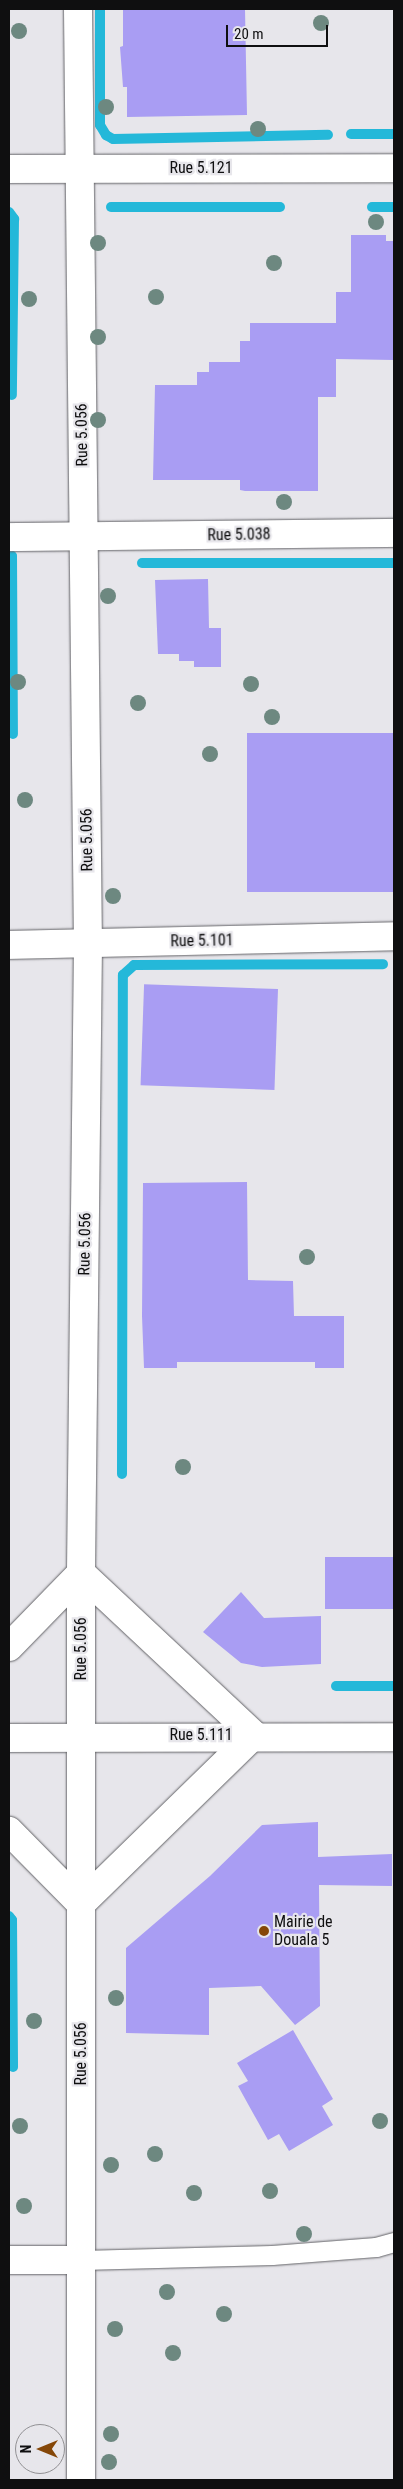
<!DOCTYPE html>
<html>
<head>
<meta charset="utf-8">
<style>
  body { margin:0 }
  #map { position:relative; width:403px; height:2489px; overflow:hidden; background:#e7e6eb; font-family:"Roboto Condensed",sans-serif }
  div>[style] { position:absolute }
  .stream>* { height:10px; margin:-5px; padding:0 5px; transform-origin:5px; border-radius:5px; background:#24b8d9 }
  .building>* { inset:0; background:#a99df3; transform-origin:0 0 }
  .roads { filter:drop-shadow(0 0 1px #636367) drop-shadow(0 0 1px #636367) }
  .lane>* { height:19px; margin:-9.5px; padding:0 9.5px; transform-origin:9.5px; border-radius:9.5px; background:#fff }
  .street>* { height:28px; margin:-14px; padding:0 14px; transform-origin:14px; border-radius:14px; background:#fff }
  .secondary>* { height:28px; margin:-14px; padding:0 14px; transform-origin:14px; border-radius:14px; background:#fff }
  .trees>* { width:16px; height:16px; margin:-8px; border-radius:50%; background:#6d8880 }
  .dots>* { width:14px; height:14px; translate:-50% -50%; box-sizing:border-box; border:2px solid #e7e6eb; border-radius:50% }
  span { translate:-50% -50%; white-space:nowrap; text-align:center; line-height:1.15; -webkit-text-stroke:4.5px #e7e6eb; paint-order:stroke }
  .street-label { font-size:16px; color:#0f0f10 }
  .poi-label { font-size:16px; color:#0f0f10 }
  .left { translate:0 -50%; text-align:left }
  .frame { position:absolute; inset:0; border:10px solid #0f0f10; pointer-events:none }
  .north { position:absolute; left:15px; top:2424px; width:50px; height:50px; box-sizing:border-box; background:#e7e6eb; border:1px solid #919093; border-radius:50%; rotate:270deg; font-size:14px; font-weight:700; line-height:20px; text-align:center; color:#0f0f10 }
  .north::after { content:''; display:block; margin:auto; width:18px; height:22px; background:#854708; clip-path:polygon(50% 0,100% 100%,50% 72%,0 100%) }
  .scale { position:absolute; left:226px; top:25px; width:102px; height:22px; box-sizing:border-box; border:2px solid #0f0f10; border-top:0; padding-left:6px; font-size:15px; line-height:18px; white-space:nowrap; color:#0f0f10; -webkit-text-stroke:4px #e7e6eb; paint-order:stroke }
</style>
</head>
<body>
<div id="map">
  <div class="stream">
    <i style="left:100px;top:9px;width:116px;rotate:90deg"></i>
    <i style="left:100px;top:125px;width:12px;rotate:59deg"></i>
    <i style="left:106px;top:135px;width:8px;rotate:30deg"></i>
    <i style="left:113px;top:139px;width:215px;rotate:-1.1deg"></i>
    <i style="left:351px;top:134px;width:43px"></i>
    <i style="left:111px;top:207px;width:169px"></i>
    <i style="left:372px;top:207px;width:22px"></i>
    <i style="left:9px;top:212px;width:9px;rotate:54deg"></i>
    <i style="left:14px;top:219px;width:176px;rotate:90.7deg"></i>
    <i style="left:9px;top:555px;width:3px;rotate:18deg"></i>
    <i style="left:12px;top:556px;width:178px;rotate:89.7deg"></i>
    <i style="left:142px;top:563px;width:252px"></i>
    <i style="left:122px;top:1474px;width:499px;rotate:-89.9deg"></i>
    <i style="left:123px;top:975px;width:15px;rotate:-42deg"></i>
    <i style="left:134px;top:965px;width:249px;rotate:-0.2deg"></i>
    <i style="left:336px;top:1686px;width:58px"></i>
    <i style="left:9px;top:1916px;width:5px;rotate:53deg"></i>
    <i style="left:12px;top:1920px;width:147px;rotate:89.6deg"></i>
  </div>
  <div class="building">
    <i style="clip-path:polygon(123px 9px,245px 9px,247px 115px,127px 117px,127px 87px,123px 87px,120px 47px,123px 46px)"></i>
    <i style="clip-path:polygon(351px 235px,386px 235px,386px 241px,394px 241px,394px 360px,336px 359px,336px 397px,318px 397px,318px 491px,245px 491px,240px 490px,240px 480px,153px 480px,155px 385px,197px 385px,197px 372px,209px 372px,209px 362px,240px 362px,240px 341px,250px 341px,250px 323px,336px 323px,336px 292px,351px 292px)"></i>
    <i style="clip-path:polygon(208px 579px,209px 628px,221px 628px,221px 667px,194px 667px,194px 661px,179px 661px,179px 654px,158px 654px,155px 580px)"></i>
    <i style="left:394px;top:733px;width:159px;height:147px;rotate:90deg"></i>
    <i style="left:278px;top:989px;width:101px;height:134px;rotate:92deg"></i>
    <i style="clip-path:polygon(247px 1182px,248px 1280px,293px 1281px,294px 1316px,344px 1316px,344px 1368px,315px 1368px,315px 1362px,177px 1362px,177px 1368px,144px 1368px,142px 1316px,143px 1183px)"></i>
    <i style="left:394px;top:1557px;width:52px;height:69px;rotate:90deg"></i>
    <i style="clip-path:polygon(241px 1592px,264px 1618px,321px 1616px,321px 1664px,262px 1667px,241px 1663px,203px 1632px)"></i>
    <i style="clip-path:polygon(318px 1822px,318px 1857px,392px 1854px,392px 1886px,319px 1885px,320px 2006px,295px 2025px,261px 1986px,209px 1988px,209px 2035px,126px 2033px,126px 1948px,210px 1876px,262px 1825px)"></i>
    <i style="clip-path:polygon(293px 2030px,333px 2099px,322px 2106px,333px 2125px,289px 2151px,279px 2134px,268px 2140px,238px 2086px,248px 2081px,237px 2063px)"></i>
  </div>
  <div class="roads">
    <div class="lane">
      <i style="left:81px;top:2260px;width:191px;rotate:-1.5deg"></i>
      <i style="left:272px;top:2255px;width:104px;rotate:-4.4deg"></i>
      <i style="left:376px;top:2247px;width:19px;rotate:-16deg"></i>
    </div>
    <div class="street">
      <i style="left:78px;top:9px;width:935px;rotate:89.39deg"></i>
      <i style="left:88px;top:944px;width:629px;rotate:90.64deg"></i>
      <i style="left:81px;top:1573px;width:907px;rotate:90deg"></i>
      <i style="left:9px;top:537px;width:385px;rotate:-0.6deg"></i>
      <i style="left:9px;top:945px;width:385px;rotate:-1.3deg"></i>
      <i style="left:9px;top:1647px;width:103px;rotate:-45.8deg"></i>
      <i style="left:81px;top:1573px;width:237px;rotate:43.1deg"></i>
      <i style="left:254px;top:1735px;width:242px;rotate:135.7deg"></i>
      <i style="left:81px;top:1904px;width:103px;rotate:-134.6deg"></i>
      <i style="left:9px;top:1738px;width:385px;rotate:-0.1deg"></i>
      <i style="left:9px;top:2260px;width:72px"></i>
    </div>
    <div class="secondary">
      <i style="left:9px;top:169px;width:385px;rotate:-0.1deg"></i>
    </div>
  </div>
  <div class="trees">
    <i style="left:321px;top:23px"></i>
    <i style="left:19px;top:31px"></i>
    <i style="left:106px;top:107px"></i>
    <i style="left:258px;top:129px"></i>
    <i style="left:376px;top:222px"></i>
    <i style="left:98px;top:243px"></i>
    <i style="left:274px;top:263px"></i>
    <i style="left:156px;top:297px"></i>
    <i style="left:29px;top:299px"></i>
    <i style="left:98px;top:337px"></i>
    <i style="left:98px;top:420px"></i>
    <i style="left:284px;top:502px"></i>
    <i style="left:108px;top:596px"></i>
    <i style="left:18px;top:682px"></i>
    <i style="left:251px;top:684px"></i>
    <i style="left:138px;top:703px"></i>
    <i style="left:272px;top:717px"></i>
    <i style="left:210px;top:754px"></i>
    <i style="left:25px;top:800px"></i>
    <i style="left:113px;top:896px"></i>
    <i style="left:307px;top:1257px"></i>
    <i style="left:183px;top:1467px"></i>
    <i style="left:116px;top:1998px"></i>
    <i style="left:34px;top:2021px"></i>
    <i style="left:380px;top:2121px"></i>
    <i style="left:20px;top:2126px"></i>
    <i style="left:155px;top:2154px"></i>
    <i style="left:111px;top:2165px"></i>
    <i style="left:270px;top:2191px"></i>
    <i style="left:194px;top:2193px"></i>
    <i style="left:24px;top:2206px"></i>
    <i style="left:304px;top:2234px"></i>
    <i style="left:167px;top:2292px"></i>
    <i style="left:224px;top:2314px"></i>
    <i style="left:115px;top:2329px"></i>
    <i style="left:173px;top:2353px"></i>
    <i style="left:111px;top:2434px"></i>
    <i style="left:109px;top:2462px"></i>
  </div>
  <div class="dots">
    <i style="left:264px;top:1931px;background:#854708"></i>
  </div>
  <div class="street-label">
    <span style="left:201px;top:168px">Rue 5.121</span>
    <span style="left:82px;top:435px;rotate:-91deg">Rue 5.056</span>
    <span style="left:239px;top:535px;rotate:-1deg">Rue 5.038</span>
    <span style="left:87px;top:840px;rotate:-91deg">Rue 5.056</span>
    <span style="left:202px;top:941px;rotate:-1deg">Rue 5.101</span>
    <span style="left:85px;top:1244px;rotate:-89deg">Rue 5.056</span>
    <span style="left:81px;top:1649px;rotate:-90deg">Rue 5.056</span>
    <span style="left:201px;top:1735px">Rue 5.111</span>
    <span style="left:81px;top:2054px;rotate:-90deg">Rue 5.056</span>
  </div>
  <div class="poi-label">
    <span class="left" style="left:274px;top:1931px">Mairie de<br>Douala 5</span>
  </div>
  <div class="frame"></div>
  <div class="north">N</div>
  <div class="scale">20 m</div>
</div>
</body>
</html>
